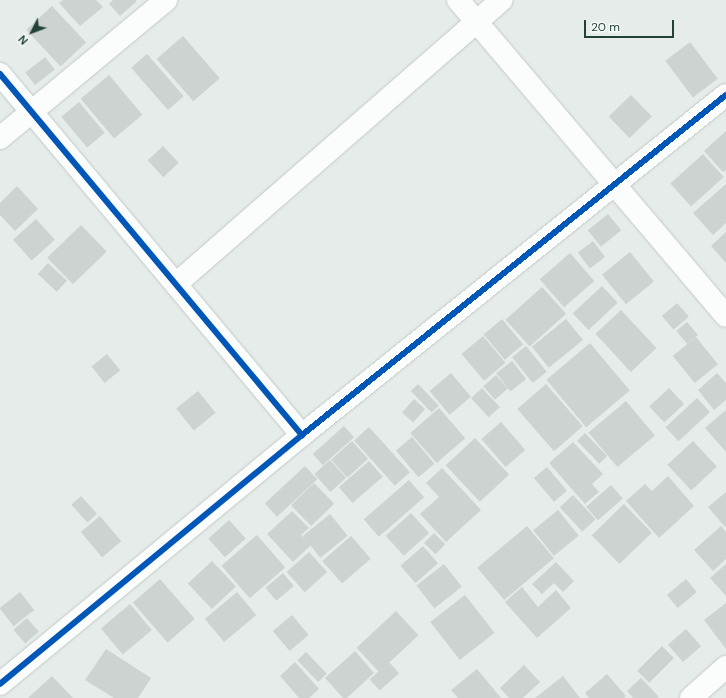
<!DOCTYPE html>
<html>
<head>
<meta charset="utf-8">
<style>
  body { margin:0 }
  #map { position:relative; width:726px; height:698px; overflow:hidden; background:#e6ece9; font-family:"DM Sans",sans-serif }
  div>[style] { position:absolute }
  .building>* { inset:0; background:#cdd3d0; transform-origin:0 0 }
  .roads { filter:drop-shadow(0 0 1px #c3c9c6) drop-shadow(0 0 1px #c3c9c6) }
  .street>* { height:22px; margin:-11px; padding:0 11px; transform-origin:11px; border-radius:11px; background:#fbfcfc }
  .cycleway>* { height:6px; margin:-3px; padding:0 3px; transform-origin:3px; border-radius:3px; background:#0057b8 }
  span { translate:-50% -50%; white-space:nowrap; text-align:center; line-height:1.15; -webkit-text-stroke:3px #f5faf7; paint-order:stroke }
  .north { position:absolute; left:12px; top:12px; width:40px; height:40px; -webkit-text-stroke:3px #f5faf7; paint-order:stroke; rotate:228deg; font-size:11px; font-weight:700; line-height:16px; text-align:center; color:#224137 }
  .north::after { content:''; display:block; margin:auto; width:14px; height:18px; background:#224137; clip-path:polygon(50% 0,100% 100%,50% 72%,0 100%) }
  .scale { position:absolute; left:584px; top:20px; width:90px; height:18px; box-sizing:border-box; border:2px solid #224137; border-top:0; padding-left:5px; font-size:12px; line-height:14px; white-space:nowrap; color:#224137; -webkit-text-stroke:3px #f5faf7; paint-order:stroke }
</style>
</head>
<body>
<div id="map">
  <div class="building">
    <i style="clip-path:polygon(63px 0,96px 0,103px 7px,80px 26px,59px 3px)"></i>
    <i style="clip-path:polygon(113px 0,135px 0,137px 1px,120px 16px,109px 4px)"></i>
    <i style="left:52px;top:6px;width:50px;height:35px;rotate:47deg"></i>
    <i style="left:183px;top:36px;width:56px;height:35px;rotate:49deg"></i>
    <i style="left:690px;top:42px;width:46px;height:31px;rotate:53deg"></i>
    <i style="left:147px;top:54px;width:56px;height:21px;rotate:49deg"></i>
    <i style="left:45px;top:57px;width:16px;height:25px;rotate:52deg"></i>
    <i style="left:109px;top:75px;width:52px;height:37px;rotate:50deg"></i>
    <i style="left:631px;top:95px;width:30px;height:31px;rotate:46deg"></i>
    <i style="left:79px;top:102px;width:40px;height:23px;rotate:50deg"></i>
    <i style="clip-path:polygon(726px 131px,726px 170px,723px 172px,704px 151px)"></i>
    <i style="left:163px;top:146px;width:23px;height:21px;rotate:47deg"></i>
    <i style="left:703px;top:154px;width:31px;height:44px;rotate:48deg"></i>
    <i style="clip-path:polygon(726px 184px,726px 223px,713px 235px,693px 213px)"></i>
    <i style="clip-path:polygon(17px 186px,38px 209px,15px 231px,0 215px,0 203px)"></i>
    <i style="left:608px;top:214px;width:21px;height:26px;rotate:51deg"></i>
    <i style="left:36px;top:219px;width:28px;height:31px;rotate:48deg"></i>
    <i style="left:81px;top:225px;width:37px;height:47px;rotate:46deg"></i>
    <i style="clip-path:polygon(726px 232px,726px 263px,711px 246px)"></i>
    <i style="left:593px;top:241px;width:20px;height:19px;rotate:53deg"></i>
    <i style="left:630px;top:252px;width:38px;height:36px;rotate:51deg"></i>
    <i style="left:570px;top:253px;width:37px;height:40px;rotate:49deg"></i>
    <i style="left:48px;top:263px;width:26px;height:15px;rotate:43deg"></i>
    <i style="left:602px;top:286px;width:23px;height:40px;rotate:47deg"></i>
    <i style="left:542px;top:287px;width:36px;height:49px;rotate:48deg"></i>
    <i style="left:677px;top:303px;width:18px;height:20px;rotate:49deg"></i>
    <i style="left:621px;top:310px;width:52px;height:35px;rotate:47deg"></i>
    <i style="left:502px;top:319px;width:33px;height:24px;rotate:50deg"></i>
    <i style="left:566px;top:319px;width:27px;height:44px;rotate:51deg"></i>
    <i style="left:687px;top:322px;width:17px;height:14px;rotate:50deg"></i>
    <i style="left:483px;top:336px;width:35px;height:28px;rotate:50deg"></i>
    <i style="left:696px;top:337px;width:35px;height:30px;rotate:51deg"></i>
    <i style="left:590px;top:343px;width:62px;height:57px;rotate:50deg"></i>
    <i style="left:526px;top:346px;width:33px;height:18px;rotate:51deg"></i>
    <i style="left:107px;top:354px;width:21px;height:20px;rotate:51deg"></i>
    <i style="left:512px;top:361px;width:23px;height:20px;rotate:52deg"></i>
    <i style="left:451px;top:373px;width:31px;height:28px;rotate:50deg"></i>
    <i style="clip-path:polygon(717px 373px,726px 383px,726px 400px,714px 410px,698px 390px)"></i>
    <i style="left:496px;top:375px;width:18px;height:17px;rotate:49deg"></i>
    <i style="left:418px;top:384px;width:30px;height:10px;rotate:46deg"></i>
    <i style="left:546px;top:384px;width:56px;height:38px;rotate:49deg"></i>
    <i style="left:482px;top:388px;width:26px;height:15px;rotate:47deg"></i>
    <i style="left:669px;top:388px;width:22px;height:27px;rotate:47deg"></i>
    <i style="left:198px;top:391px;width:28px;height:28px;rotate:51deg"></i>
    <i style="left:697px;top:398px;width:19px;height:43px;rotate:47deg"></i>
    <i style="left:414px;top:399px;width:15px;height:18px;rotate:42deg"></i>
    <i style="left:626px;top:401px;width:45px;height:49px;rotate:50deg"></i>
    <i style="left:439px;top:408px;width:40px;height:38px;rotate:49deg"></i>
    <i style="clip-path:polygon(726px 410px,726px 452px,705px 428px)"></i>
    <i style="left:501px;top:422px;width:37px;height:26px;rotate:49deg"></i>
    <i style="left:344px;top:426px;width:15px;height:42px;rotate:48deg"></i>
    <i style="left:369px;top:427px;width:61px;height:20px;rotate:48deg"></i>
    <i style="left:585px;top:433px;width:32px;height:11px;rotate:46deg"></i>
    <i style="left:412px;top:437px;width:35px;height:21px;rotate:50deg"></i>
    <i style="left:475px;top:438px;width:50px;height:40px;rotate:47deg"></i>
    <i style="left:352px;top:441px;width:24px;height:28px;rotate:48deg"></i>
    <i style="left:693px;top:441px;width:35px;height:35px;rotate:47deg"></i>
    <i style="clip-path:polygon(573px 442px,603px 474px,592px 484px,599px 492px,585px 504px,549px 463px)"></i>
    <i style="left:330px;top:460px;width:24px;height:21px;rotate:48deg"></i>
    <i style="left:369px;top:461px;width:21px;height:40px;rotate:49deg"></i>
    <i style="left:305px;top:466px;width:18px;height:55px;rotate:47deg"></i>
    <i style="left:547px;top:467px;width:31px;height:17px;rotate:50deg"></i>
    <i style="clip-path:polygon(442px 468px,481px 510px,446px 542px,420px 514px,439px 497px,426px 483px)"></i>
    <i style="clip-path:polygon(668px 476px,694px 506px,659px 538px,626px 501px,645px 484px,652px 491px)"></i>
    <i style="left:409px;top:480px;width:23px;height:60px;rotate:49deg"></i>
    <i style="left:314px;top:483px;width:29px;height:32px;rotate:46deg"></i>
    <i style="left:611px;top:485px;width:18px;height:33px;rotate:49deg"></i>
    <i style="clip-path:polygon(726px 492px,726px 526px,725px 527px,708px 507px)"></i>
    <i style="left:573px;top:495px;width:33px;height:18px;rotate:47deg"></i>
    <i style="left:81px;top:496px;width:24px;height:13px;rotate:48deg"></i>
    <i style="left:624px;top:504px;width:40px;height:45px;rotate:46deg"></i>
    <i style="left:558px;top:510px;width:33px;height:32px;rotate:51deg"></i>
    <i style="clip-path:polygon(292px 511px,309px 528px,301px 535px,311px 545px,293px 562px,267px 534px)"></i>
    <i style="left:411px;top:513px;width:27px;height:34px;rotate:48deg"></i>
    <i style="left:330px;top:514px;width:28px;height:35px;rotate:51deg"></i>
    <i style="left:100px;top:516px;width:33px;height:25px;rotate:50deg"></i>
    <i style="left:229px;top:520px;width:25px;height:28px;rotate:48deg"></i>
    <i style="left:527px;top:526px;width:42px;height:65px;rotate:50deg"></i>
    <i style="clip-path:polygon(721px 526px,726px 532px,726px 559px,713px 571px,694px 550px)"></i>
    <i style="left:434px;top:533px;width:16px;height:14px;rotate:45deg"></i>
    <i style="left:257px;top:535px;width:43px;height:47px;rotate:49deg"></i>
    <i style="left:351px;top:536px;width:30px;height:38px;rotate:49deg"></i>
    <i style="left:423px;top:546px;width:23px;height:30px;rotate:49deg"></i>
    <i style="left:309px;top:552px;width:27px;height:30px;rotate:48deg"></i>
    <i style="left:212px;top:561px;width:35px;height:33px;rotate:47deg"></i>
    <i style="clip-path:polygon(556px 562px,574px 581px,563px 592px,554px 583px,542px 594px,532px 584px)"></i>
    <i style="left:444px;top:564px;width:29px;height:35px;rotate:52deg"></i>
    <i style="clip-path:polygon(726px 564px,726px 596px,710px 578px)"></i>
    <i style="left:283px;top:573px;width:17px;height:23px;rotate:50deg"></i>
    <i style="left:160px;top:579px;width:53px;height:36px;rotate:49deg"></i>
    <i style="left:686px;top:579px;width:17px;height:25px;rotate:50deg"></i>
    <i style="clip-path:polygon(522px 587px,538px 607px,556px 590px,571px 608px,537px 638px,505px 602px)"></i>
    <i style="left:20px;top:592px;width:23px;height:26px;rotate:52deg"></i>
    <i style="left:237px;top:592px;width:30px;height:42px;rotate:50deg"></i>
    <i style="left:465px;top:595px;width:48px;height:44px;rotate:52deg"></i>
    <i style="clip-path:polygon(726px 603px,726px 649px,704px 620px)"></i>
    <i style="left:130px;top:604px;width:34px;height:38px;rotate:50deg"></i>
    <i style="left:396px;top:611px;width:33px;height:54px;rotate:47deg"></i>
    <i style="left:292px;top:615px;width:26px;height:25px;rotate:50deg"></i>
    <i style="left:27px;top:618px;width:18px;height:18px;rotate:49deg"></i>
    <i style="left:686px;top:629px;width:23px;height:24px;rotate:49deg"></i>
    <i style="left:662px;top:646px;width:17px;height:35px;rotate:45deg"></i>
    <i style="clip-path:polygon(106px 649px,151px 678px,138px 698px,114px 698px,85px 680px)"></i>
    <i style="clip-path:polygon(355px 651px,374px 673px,347px 698px,343px 698px,325px 678px)"></i>
    <i style="left:306px;top:652px;width:30px;height:12px;rotate:46deg"></i>
    <i style="clip-path:polygon(295px 662px,319px 689px,309px 698px,299px 698px,280px 676px)"></i>
    <i style="left:389px;top:662px;width:15px;height:26px;rotate:48deg"></i>
    <i style="clip-path:polygon(524px 665px,540px 682px,523px 698px,509px 698px,500px 688px)"></i>
    <i style="clip-path:polygon(477px 669px,501px 698px,458px 698px,451px 690px)"></i>
    <i style="clip-path:polygon(607px 674px,626px 696px,624px 698px,589px 698px,585px 693px)"></i>
    <i style="clip-path:polygon(52px 676px,73px 698px,28px 698px)"></i>
    <i style="clip-path:polygon(563px 676px,580px 698px,535px 698px)"></i>
    <i style="clip-path:polygon(641px 678px,659px 697px,657px 698px,633px 698px,627px 691px)"></i>
  </div>
  <div class="roads">
    <div class="street">
      <i style="left:458px;top:0;width:414px;rotate:49.7deg"></i>
      <i style="left:0;top:74px;width:471px;rotate:50.1deg"></i>
      <i style="left:0;top:138px;width:216px;rotate:-39.7deg"></i>
      <i style="left:176px;top:284px;width:432px;rotate:-41.1deg"></i>
      <i style="left:0;top:684px;width:391px;rotate:-39.5deg"></i>
      <i style="left:302px;top:435px;width:543px;rotate:-38.73deg"></i>
      <i style="left:691px;top:698px;width:47px;rotate:-41.5deg"></i>
    </div>
  </div>
  <div class="cycleway">
    <i style="left:0;top:74px;width:471px;rotate:50.1deg"></i>
    <i style="left:0;top:684px;width:391px;rotate:-39.5deg"></i>
    <i style="left:302px;top:435px;width:543px;rotate:-38.73deg"></i>
  </div>
  <div class="north">N</div>
  <div class="scale">20 m</div>
</div>
</body>
</html>
